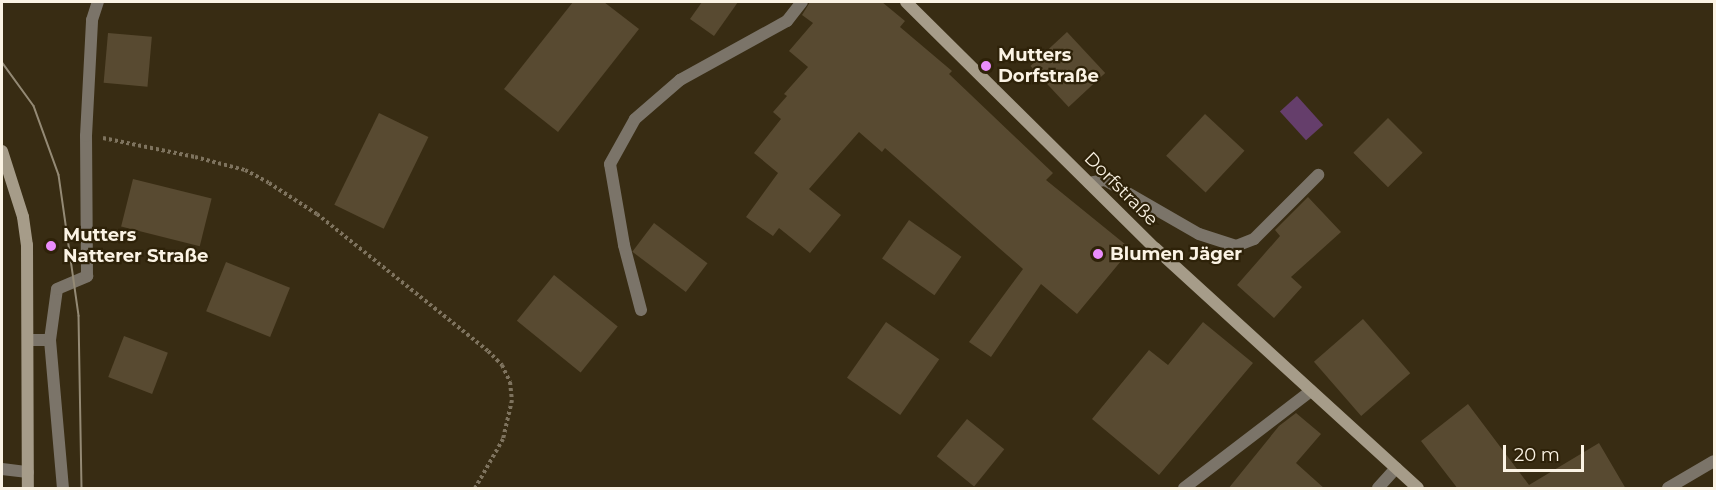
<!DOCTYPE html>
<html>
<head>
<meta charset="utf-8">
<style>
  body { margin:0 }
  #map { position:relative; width:1716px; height:490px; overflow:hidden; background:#382c13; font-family:Montserrat,sans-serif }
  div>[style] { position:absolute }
  .water>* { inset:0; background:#653e6b; transform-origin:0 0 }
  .building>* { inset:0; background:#584a31; transform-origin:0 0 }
  .path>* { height:4px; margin-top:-2px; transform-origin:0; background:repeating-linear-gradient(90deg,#7e735e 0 3px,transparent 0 6px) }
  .lane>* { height:12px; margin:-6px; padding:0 6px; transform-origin:6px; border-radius:6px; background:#7b7469 }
  .secondary>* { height:12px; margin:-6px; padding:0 6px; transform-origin:6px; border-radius:6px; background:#a69c89 }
  .tram>* { height:1.5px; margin:-0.75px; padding:0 0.75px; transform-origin:0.75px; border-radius:0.75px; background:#948a75 }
  .dots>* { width:16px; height:16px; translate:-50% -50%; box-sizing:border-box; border:3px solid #2e2209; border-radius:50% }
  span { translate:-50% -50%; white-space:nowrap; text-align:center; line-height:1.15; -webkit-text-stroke:4.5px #2e2209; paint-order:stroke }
  .poi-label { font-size:18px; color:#fbf3e4; font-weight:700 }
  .left { translate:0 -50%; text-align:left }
  .street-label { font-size:18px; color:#fbf3e4 }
  .frame { position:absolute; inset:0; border:3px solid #fbf3e4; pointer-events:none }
  .scale { position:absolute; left:1503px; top:445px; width:81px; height:27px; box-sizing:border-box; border:3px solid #fbf3e4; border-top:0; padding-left:8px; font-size:18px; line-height:21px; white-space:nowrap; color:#fbf3e4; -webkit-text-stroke:4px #2e2209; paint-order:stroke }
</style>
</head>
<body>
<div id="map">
  <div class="water">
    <i style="left:1297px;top:96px;width:39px;height:23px;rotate:48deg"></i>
  </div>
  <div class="building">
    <i style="clip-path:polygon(573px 2px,604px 2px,639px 29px,558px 132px,504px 89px)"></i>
    <i style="clip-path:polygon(702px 2px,738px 2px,714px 36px,690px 19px)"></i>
    <i style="clip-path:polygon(810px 2px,882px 2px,905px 21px,900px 27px,952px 71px,949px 74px,1053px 173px,1046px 180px,1131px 249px,1077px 314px,1041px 284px,991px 357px,969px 342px,1023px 269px,885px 148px,882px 152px,859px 132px,809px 189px,841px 215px,810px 253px,779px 228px,773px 236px,746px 217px,778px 173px,754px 153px,781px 119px,773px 112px,787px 96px,784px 94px,808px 67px,789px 51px,813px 23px,802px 15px)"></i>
    <i style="left:1067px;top:32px;width:56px;height:50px;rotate:47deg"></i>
    <i style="left:108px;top:33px;width:44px;height:50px;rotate:5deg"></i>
    <i style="left:379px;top:113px;width:55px;height:102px;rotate:26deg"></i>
    <i style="left:1205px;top:114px;width:54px;height:57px;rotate:43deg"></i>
    <i style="left:1388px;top:118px;width:49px;height:49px;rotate:45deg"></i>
    <i style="left:133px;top:179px;width:81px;height:49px;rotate:14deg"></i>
    <i style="clip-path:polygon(1308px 197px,1341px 232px,1291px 277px,1302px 287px,1274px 318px,1237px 285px,1280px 236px,1275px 230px)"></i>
    <i style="left:909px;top:220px;width:64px;height:47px;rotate:35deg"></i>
    <i style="left:654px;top:223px;width:67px;height:36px;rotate:37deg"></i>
    <i style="left:226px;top:262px;width:69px;height:53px;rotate:22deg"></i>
    <i style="left:554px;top:275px;width:82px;height:59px;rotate:39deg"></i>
    <i style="left:1363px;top:319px;width:72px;height:65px;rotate:49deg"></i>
    <i style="left:886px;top:322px;width:65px;height:68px;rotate:35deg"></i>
    <i style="clip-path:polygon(1203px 322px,1253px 363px,1159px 475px,1092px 419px,1149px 350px,1168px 365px)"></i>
    <i style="left:124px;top:336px;width:47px;height:44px;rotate:21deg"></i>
    <i style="clip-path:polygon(1468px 404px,1529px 485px,1599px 443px,1626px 489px,1458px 489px,1421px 441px)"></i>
    <i style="clip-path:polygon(1296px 413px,1321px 434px,1296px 463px,1325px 489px,1228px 489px,1279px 426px)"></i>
    <i style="left:967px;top:419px;width:48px;height:48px;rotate:39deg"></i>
  </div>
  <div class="path">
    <i style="left:103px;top:138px;width:94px;rotate:11.7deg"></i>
    <i style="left:195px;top:157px;width:52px;rotate:14.6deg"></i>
    <i style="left:245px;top:170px;width:27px;rotate:28deg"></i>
    <i style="left:269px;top:183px;width:57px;rotate:32.9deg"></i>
    <i style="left:317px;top:214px;width:219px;rotate:38.7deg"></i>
    <i style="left:488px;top:351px;width:20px;rotate:45deg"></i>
    <i style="left:502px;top:365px;width:19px;rotate:65deg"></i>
    <i style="left:510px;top:382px;width:18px;rotate:84deg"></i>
    <i style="left:512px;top:400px;width:40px;rotate:103deg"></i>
    <i style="left:503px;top:439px;width:56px;rotate:119.7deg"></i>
  </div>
  <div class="lane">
    <i style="left:1089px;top:183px;width:16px;rotate:-11deg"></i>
    <i style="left:1105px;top:180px;width:108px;rotate:29.9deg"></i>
    <i style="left:1199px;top:234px;width:39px;rotate:18deg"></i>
    <i style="left:1236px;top:246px;width:19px;rotate:-21deg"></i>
    <i style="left:1254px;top:239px;width:91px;rotate:-45deg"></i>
    <i style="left:641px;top:310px;width:67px;rotate:-104.7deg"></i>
    <i style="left:624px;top:245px;width:82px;rotate:-99.8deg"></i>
    <i style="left:610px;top:164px;width:51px;rotate:-60.9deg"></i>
    <i style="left:635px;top:119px;width:60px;rotate:-40.9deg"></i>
    <i style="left:680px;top:80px;width:122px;rotate:-28.9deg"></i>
    <i style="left:787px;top:21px;width:24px;rotate:-52deg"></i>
    <i style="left:29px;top:340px;width:21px"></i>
    <i style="left:50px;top:340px;width:149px;rotate:85deg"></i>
    <i style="left:50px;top:340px;width:51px;rotate:-82.2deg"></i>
    <i style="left:57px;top:289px;width:33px;rotate:-23deg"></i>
    <i style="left:87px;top:276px;width:140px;rotate:-90.4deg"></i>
    <i style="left:86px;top:136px;width:116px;rotate:-87deg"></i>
    <i style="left:92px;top:20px;width:19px;rotate:-72deg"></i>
    <i style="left:2px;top:469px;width:26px;rotate:7deg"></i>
    <i style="left:1184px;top:488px;width:160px;rotate:-37.4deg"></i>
    <i style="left:1378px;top:488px;width:27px;rotate:-48deg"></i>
    <i style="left:1668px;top:488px;width:53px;rotate:-30.4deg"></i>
  </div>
  <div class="secondary">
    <i style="left:906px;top:2px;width:350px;rotate:44.7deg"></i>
    <i style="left:1155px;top:248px;width:356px;rotate:42.4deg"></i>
    <i style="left:2px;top:151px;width:69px;rotate:72.3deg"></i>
    <i style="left:23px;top:217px;width:28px;rotate:82deg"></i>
    <i style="left:27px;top:245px;width:243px;rotate:89.8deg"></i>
  </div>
  <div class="tram">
    <i style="left:2px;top:62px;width:54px;rotate:54deg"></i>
    <i style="left:34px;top:106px;width:73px;rotate:70.1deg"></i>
    <i style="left:59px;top:175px;width:142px;rotate:81.9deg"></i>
    <i style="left:79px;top:316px;width:172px;rotate:89deg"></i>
  </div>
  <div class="dots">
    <i style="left:986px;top:66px;background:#eb8dfc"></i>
    <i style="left:51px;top:246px;background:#eb8dfc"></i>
    <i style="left:1098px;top:254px;background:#eb8dfc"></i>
  </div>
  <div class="poi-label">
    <span class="left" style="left:998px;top:66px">Mutters<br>Dorfstraße</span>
    <span class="left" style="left:63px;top:246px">Mutters<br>Natterer Straße</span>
    <span class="left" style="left:1110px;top:254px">Blumen Jäger</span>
  </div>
  <div class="street-label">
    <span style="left:1121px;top:189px;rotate:45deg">Dorfstraße</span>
  </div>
  <div class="frame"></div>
  <div class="scale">20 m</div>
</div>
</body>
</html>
